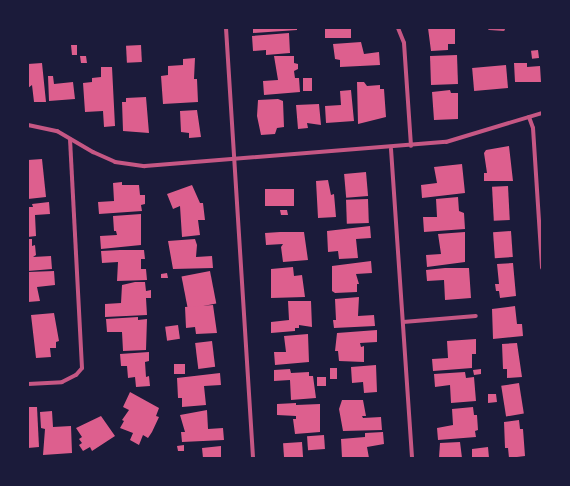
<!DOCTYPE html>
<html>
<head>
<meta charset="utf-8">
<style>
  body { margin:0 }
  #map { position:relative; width:570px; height:486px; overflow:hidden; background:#1b1b3a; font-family:"Noto Sans",sans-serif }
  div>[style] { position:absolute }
  .building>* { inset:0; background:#dd5f8e; transform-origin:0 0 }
  .service>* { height:3px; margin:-1.5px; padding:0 1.5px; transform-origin:1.5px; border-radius:1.5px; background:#c65784 }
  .minor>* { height:4px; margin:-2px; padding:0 2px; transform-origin:2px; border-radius:2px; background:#c65784 }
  span { translate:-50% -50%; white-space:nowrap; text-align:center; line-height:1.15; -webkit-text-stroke:3px #1b1b3a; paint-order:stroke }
  .frame { position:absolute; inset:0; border:29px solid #1b1b3a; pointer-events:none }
</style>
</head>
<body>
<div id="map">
  <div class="building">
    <i style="clip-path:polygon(253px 28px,297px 28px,297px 30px,253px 33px)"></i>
    <i style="left:325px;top:28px;width:26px;height:10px"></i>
    <i style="clip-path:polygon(428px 28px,455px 28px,455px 44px,448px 44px,448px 50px,431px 51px)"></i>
    <i style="clip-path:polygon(289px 33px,290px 53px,266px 55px,266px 50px,253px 51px,252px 36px)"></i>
    <i style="clip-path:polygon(361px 42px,364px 54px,379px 52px,380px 65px,340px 67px,340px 60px,335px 59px,333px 44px)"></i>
    <i style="clip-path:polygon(71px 45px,77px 45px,77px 55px,72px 55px)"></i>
    <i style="left:141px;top:45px;width:17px;height:15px;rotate:87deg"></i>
    <i style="left:538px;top:50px;width:8px;height:7px;rotate:83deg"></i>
    <i style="left:457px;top:55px;width:29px;height:27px;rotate:88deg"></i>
    <i style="clip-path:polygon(80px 56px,86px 56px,87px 63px,81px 63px)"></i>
    <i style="clip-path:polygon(274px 56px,294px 56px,294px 63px,298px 64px,298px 69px,294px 71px,295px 78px,299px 78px,300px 92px,264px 95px,263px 81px,278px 80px)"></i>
    <i style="clip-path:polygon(195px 58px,194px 79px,197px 79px,198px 102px,163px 104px,161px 76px,168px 75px,168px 66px,183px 65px,183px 59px)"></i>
    <i style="clip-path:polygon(42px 63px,46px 102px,34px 102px,32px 85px,28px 88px,28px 64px)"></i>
    <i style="clip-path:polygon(514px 63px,527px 63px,527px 67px,540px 66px,541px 82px,515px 82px)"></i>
    <i style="left:506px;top:65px;width:23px;height:34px;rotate:85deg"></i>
    <i style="clip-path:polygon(101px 67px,112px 67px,115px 126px,104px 127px,103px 111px,85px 112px,83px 83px,92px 82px,92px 78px,101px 77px)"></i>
    <i style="clip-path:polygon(48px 76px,53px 76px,54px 84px,73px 82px,75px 99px,49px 101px)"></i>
    <i style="left:303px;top:78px;width:9px;height:13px"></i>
    <i style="clip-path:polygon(357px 82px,364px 82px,367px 86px,380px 85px,380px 89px,384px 89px,386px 117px,358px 124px)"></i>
    <i style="clip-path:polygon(351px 90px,354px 121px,326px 123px,325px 106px,341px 105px,340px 91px)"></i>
    <i style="clip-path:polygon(450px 90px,451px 93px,458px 93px,458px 119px,434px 120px,432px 92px)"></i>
    <i style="clip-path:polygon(146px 97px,149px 133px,123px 131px,122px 102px,126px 102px,126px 98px)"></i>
    <i style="clip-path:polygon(278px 99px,283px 101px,284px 127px,277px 128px,275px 134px,261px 135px,257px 116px,258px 100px)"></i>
    <i style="clip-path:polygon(319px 104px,321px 125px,307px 123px,308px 128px,298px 129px,296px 105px)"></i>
    <i style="clip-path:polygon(197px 110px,201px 137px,189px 138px,189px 133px,181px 132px,180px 111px)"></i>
    <i style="clip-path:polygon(509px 146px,513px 181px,484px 181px,484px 173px,487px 173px,484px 153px,486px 150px)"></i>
    <i style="clip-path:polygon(42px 159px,46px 197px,28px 199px,28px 160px)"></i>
    <i style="clip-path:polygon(462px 164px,465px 193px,422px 198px,421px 185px,437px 183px,434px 167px)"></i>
    <i style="left:366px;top:172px;width:24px;height:22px;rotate:85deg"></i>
    <i style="clip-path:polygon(328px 180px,331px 195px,334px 194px,336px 217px,318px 218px,316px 181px)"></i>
    <i style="clip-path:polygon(122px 182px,122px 185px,139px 185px,140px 195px,145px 195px,145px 204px,141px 205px,142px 211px,99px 214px,98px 202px,114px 201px,113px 183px)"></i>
    <i style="clip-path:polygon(192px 185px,200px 203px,203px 203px,205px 220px,198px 220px,200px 235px,182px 237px,180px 206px,173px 209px,167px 194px)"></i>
    <i style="left:508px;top:186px;width:34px;height:16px;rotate:87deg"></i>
    <i style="left:265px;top:189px;width:29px;height:17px"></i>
    <i style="clip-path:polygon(458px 197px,459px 211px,464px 213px,465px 229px,424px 232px,423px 217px,437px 217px,436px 199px)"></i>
    <i style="left:368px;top:199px;width:24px;height:22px;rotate:88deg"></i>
    <i style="clip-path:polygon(49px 202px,50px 214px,35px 215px,36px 236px,28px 237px,28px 207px,33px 207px,32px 204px)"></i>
    <i style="clip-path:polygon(280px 210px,287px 210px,288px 215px,281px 215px)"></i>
    <i style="clip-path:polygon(141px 214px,141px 245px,101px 249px,100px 236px,117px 235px,116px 231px,114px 231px,113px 216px)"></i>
    <i style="clip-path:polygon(370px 226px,371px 238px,356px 239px,358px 258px,339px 259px,338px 251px,328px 252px,327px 231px)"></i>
    <i style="left:511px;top:231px;width:26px;height:18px;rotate:86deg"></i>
    <i style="clip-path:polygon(280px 232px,304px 232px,308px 260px,283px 262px,281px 247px,283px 244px,266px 245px,265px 233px)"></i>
    <i style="clip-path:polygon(465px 232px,465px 262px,427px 267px,426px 255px,441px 254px,438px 234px)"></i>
    <i style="clip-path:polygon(28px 239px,32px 239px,32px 246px,35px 245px,36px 255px,33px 257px,51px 256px,52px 269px,28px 271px)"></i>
    <i style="clip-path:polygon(195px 239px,197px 245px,196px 257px,212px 256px,213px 268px,173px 269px,168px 241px)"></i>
    <i style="clip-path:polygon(120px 250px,144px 250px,145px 259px,141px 259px,141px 269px,146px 269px,147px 280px,117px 281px,118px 262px,102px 263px,101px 251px)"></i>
    <i style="clip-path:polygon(371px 261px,372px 273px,356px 274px,359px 284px,357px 284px,357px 292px,335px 293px,332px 291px,332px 266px)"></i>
    <i style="clip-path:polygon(513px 263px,516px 296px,500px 298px,499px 291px,496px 291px,495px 284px,499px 284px,497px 264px)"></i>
    <i style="clip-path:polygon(293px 267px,294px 276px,302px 275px,305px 297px,271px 298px,271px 269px)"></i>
    <i style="clip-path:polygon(445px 268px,469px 268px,471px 298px,445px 300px,444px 280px,427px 281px,426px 270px)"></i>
    <i style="clip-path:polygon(54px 271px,55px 285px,37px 287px,40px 301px,28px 302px,28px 272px)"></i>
    <i style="left:210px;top:271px;width:33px;height:29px;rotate:79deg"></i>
    <i style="clip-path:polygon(167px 273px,168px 278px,161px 278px,161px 274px)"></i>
    <i style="clip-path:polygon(135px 282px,145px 282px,146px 291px,151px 290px,151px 298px,146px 298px,147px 315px,105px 317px,105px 304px,121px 303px,122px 285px)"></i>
    <i style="clip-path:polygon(359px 297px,358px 316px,374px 315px,375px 326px,334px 328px,333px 320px,336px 320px,335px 299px)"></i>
    <i style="clip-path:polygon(288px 301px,311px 301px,312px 327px,299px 325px,299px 328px,295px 328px,295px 331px,271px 333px,271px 322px,289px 320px)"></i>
    <i style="clip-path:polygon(213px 305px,217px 333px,196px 334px,195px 327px,186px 328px,185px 307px)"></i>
    <i style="clip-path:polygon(515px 306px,517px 324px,522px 324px,523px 336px,493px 339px,492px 309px)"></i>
    <i style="clip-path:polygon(54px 313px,59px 341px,56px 342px,56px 348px,50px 348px,51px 357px,36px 358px,31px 315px)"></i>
    <i style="clip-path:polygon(138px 317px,138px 320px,147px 319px,146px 350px,123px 351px,122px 332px,107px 332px,106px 319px)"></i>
    <i style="left:178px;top:325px;width:14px;height:13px;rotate:82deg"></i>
    <i style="clip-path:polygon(377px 330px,377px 342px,360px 343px,361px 347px,364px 346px,364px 362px,339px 361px,338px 351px,335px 351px,337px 333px)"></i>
    <i style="clip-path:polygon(308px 334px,309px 362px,275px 365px,274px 352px,286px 352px,284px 336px)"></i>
    <i style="clip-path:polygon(476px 339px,476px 354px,472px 354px,472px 368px,433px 371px,432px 359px,448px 358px,447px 341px)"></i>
    <i style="left:212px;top:341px;width:26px;height:17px;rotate:83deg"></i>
    <i style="clip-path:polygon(517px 343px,522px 377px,507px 378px,507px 369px,503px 369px,502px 344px)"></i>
    <i style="clip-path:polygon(149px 352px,149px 361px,145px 362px,146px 377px,149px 376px,150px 386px,136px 387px,135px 377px,128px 378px,127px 366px,121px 366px,120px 354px)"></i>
    <i style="left:174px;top:364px;width:11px;height:10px"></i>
    <i style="clip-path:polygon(376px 365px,377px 392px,364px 393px,363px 382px,352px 383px,351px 367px)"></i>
    <i style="left:330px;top:368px;width:7px;height:11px"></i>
    <i style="clip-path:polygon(290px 369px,291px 373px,309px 372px,309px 376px,313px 376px,316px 398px,291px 400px,290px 380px,274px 381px,274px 370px)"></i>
    <i style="clip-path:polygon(481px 369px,481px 374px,474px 375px,473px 370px)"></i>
    <i style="clip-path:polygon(465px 372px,466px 378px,474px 377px,476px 401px,451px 403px,450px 385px,435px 387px,434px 374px)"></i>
    <i style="clip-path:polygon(220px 373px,221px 385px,204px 386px,206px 405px,182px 407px,182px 398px,178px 398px,177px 378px)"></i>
    <i style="left:317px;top:377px;width:9px;height:9px"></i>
    <i style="left:519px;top:383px;width:31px;height:18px;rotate:81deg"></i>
    <i style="clip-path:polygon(130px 392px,159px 408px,156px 416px,159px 417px,152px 432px,148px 438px,143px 435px,139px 445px,130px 440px,133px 433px,120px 428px,124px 421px,122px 420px,129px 410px,123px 407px)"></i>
    <i style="clip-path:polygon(488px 394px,496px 394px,497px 402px,488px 403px)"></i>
    <i style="clip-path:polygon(342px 400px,363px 400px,366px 416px,362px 416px,363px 418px,381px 417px,382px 430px,343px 431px,339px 409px)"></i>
    <i style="clip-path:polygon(296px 403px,296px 405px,320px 404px,320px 432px,295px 434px,293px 419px,296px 419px,296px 416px,277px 415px,277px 404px)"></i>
    <i style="clip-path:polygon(28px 407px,37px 407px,39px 447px,28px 448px)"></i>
    <i style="clip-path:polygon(473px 407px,474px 415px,477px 415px,478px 430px,475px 431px,476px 437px,438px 440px,437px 428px,453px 425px,452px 409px)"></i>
    <i style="clip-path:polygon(207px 410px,208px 429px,223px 428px,224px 440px,182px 442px,181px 432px,185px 432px,180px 415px)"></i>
    <i style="clip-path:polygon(52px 411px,53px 427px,71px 426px,72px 453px,43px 455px,45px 429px,41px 428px,40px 412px)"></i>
    <i style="clip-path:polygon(101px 416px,115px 436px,92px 451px,90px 447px,83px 451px,79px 445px,82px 443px,79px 439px,82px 437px,76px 428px)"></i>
    <i style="clip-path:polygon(519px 420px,520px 429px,523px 429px,525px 456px,509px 458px,508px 448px,505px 448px,504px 422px)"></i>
    <i style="clip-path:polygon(383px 432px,384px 444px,367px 447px,369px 458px,342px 458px,341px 439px,365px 437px,365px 433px)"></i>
    <i style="left:324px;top:435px;width:14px;height:17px;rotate:86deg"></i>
    <i style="left:302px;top:442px;width:16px;height:19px;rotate:86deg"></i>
    <i style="clip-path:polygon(460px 442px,462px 458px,439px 458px,440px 443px)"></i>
    <i style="clip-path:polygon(184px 445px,184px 451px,178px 451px,177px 446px)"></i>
    <i style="clip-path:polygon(221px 446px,221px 458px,203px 458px,202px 448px)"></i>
    <i style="clip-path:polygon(488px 447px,489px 458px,472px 458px,472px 449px)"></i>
  </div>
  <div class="service">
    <i style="left:489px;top:28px;width:14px;rotate:4deg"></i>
  </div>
  <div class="minor">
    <i style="left:226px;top:28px;width:431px;rotate:86.4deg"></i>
    <i style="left:398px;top:28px;width:16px;rotate:68deg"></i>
    <i style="left:404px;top:43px;width:103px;rotate:86.1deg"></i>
    <i style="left:529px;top:117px;width:12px;rotate:70deg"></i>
    <i style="left:533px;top:128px;width:140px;rotate:86.3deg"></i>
    <i style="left:28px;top:125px;width:30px;rotate:12deg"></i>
    <i style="left:57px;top:131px;width:42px;rotate:30.3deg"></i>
    <i style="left:93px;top:152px;width:24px;rotate:24deg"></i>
    <i style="left:115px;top:162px;width:30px;rotate:8deg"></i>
    <i style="left:145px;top:166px;width:302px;rotate:-4.6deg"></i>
    <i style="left:446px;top:142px;width:100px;rotate:-16.8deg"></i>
    <i style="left:391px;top:149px;width:310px;rotate:86.1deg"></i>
    <i style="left:403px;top:322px;width:73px;rotate:-4.7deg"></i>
    <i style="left:28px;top:384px;width:34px;rotate:-3deg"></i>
    <i style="left:62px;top:382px;width:16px;rotate:-27deg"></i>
    <i style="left:76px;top:375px;width:9px;rotate:-49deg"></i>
    <i style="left:82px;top:368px;width:229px;rotate:-93deg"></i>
  </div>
  <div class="frame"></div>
</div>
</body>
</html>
